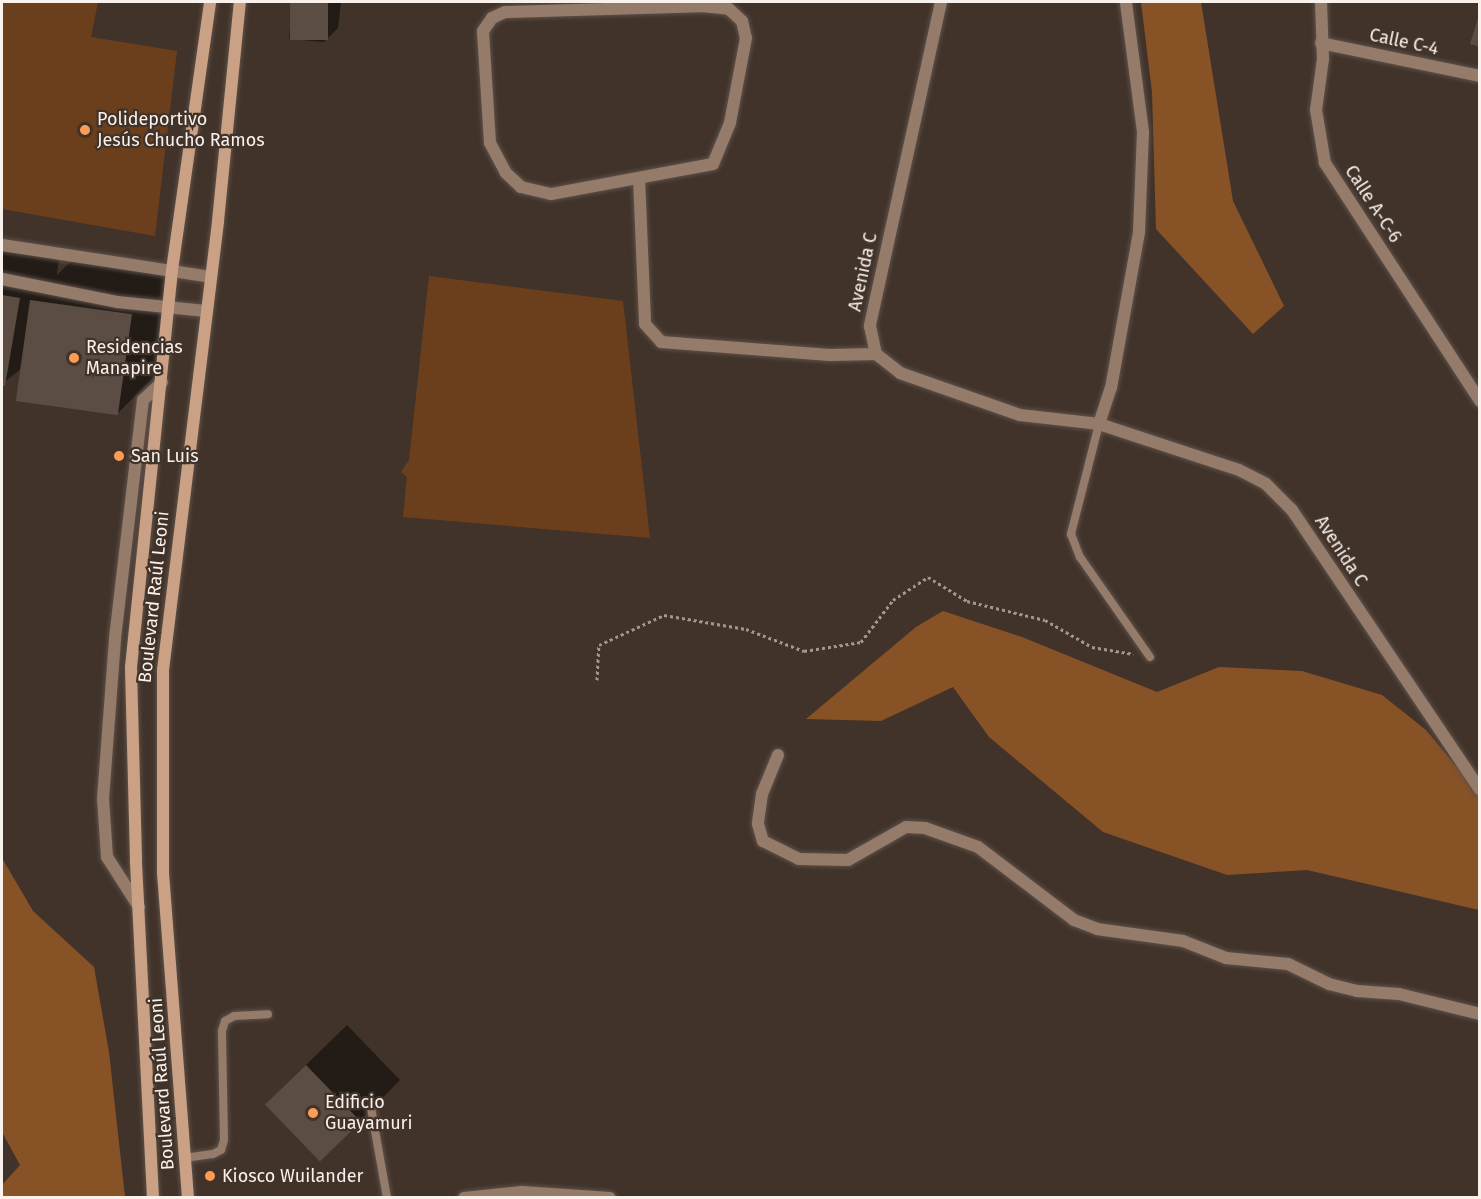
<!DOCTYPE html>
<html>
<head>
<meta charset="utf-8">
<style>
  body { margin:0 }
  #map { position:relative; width:1481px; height:1199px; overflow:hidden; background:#41332a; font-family:"Fira Sans",sans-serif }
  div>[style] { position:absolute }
  .green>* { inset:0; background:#6c3f1c }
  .forest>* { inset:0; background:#885227 }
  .shadow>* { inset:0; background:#0007 }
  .building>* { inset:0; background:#5c4d44; transform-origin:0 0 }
  .path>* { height:3px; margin-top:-1.5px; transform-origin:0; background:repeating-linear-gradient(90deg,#a29790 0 3px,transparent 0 6px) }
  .roads { filter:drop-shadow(0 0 2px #5e5149) drop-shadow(0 0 2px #5e5149) }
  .lane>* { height:8px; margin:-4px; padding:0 4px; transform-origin:4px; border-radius:4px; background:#957b69 }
  .street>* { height:12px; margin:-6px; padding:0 6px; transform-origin:6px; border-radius:6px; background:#957b69 }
  .secondary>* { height:12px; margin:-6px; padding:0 6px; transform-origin:6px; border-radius:6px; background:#caa184 }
  .dots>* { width:16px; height:16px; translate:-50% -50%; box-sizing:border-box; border:3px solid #41332a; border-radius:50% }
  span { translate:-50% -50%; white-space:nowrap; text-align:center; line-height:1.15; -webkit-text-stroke:4.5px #41332a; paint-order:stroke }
  .street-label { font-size:18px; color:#f9f1eb }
  .poi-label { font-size:18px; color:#f9f1eb }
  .left { translate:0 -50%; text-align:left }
  .frame { position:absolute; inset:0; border:3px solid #f9f1eb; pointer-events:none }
</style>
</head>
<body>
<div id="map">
  <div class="green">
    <i style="clip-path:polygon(2px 2px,98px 2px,91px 37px,177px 51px,155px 236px,2px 209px)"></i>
    <i style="clip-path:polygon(429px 276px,623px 301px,650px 538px,403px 517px,407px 477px,401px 472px,409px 460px)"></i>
  </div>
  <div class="forest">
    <i style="clip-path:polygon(1141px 2px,1201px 2px,1233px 201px,1284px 306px,1253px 334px,1156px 229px,1152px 92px)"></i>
    <i style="clip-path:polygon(943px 611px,1022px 637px,1157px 692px,1219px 667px,1302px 671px,1382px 695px,1426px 730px,1479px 793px,1479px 910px,1307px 870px,1227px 875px,1103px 832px,989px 737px,953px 687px,881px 721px,806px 719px,916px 627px)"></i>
    <i style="clip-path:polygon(2px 858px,33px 911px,94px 967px,109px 1052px,125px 1197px,2px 1197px,2px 1185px,20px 1165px,2px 1132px)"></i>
  </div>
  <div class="shadow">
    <i style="clip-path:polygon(292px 2px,341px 2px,338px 28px,324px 42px,289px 39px)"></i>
    <i style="clip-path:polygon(2px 248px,59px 258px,57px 275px,71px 261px,171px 275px,158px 373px,118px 413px,22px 368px,2px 384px)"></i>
    <i style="clip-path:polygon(347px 1025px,400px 1080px,360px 1121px,266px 1104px)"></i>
  </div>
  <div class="building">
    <i style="left:290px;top:2px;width:38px;height:38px"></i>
    <i style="clip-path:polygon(1479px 15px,1480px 15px,1480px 47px,1470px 44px)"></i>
    <i style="clip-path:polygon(2px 295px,20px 298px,5px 386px,2px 386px)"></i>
    <i style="left:30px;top:300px;width:103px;height:102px;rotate:8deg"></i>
    <i style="left:306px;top:1065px;width:79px;height:57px;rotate:46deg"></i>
  </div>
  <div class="path">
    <i style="left:597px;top:680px;width:35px;rotate:-87deg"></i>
    <i style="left:599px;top:645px;width:72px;rotate:-24.8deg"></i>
    <i style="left:664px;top:615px;width:83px;rotate:9.7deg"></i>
    <i style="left:746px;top:629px;width:62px;rotate:20.8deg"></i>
    <i style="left:804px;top:651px;width:58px;rotate:-9deg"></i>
    <i style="left:861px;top:642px;width:53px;rotate:-52.7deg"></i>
    <i style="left:893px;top:600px;width:42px;rotate:-33.3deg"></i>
    <i style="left:928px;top:577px;width:46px;rotate:31.6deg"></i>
    <i style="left:967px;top:601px;width:80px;rotate:13.7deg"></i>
    <i style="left:1045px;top:620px;width:54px;rotate:29.9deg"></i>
    <i style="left:1092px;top:647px;width:42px;rotate:9.7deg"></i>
  </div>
  <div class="roads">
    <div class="lane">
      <i style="left:1099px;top:424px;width:114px;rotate:104.3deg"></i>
      <i style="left:1071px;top:534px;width:25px;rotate:69deg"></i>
      <i style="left:1080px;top:557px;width:122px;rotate:55deg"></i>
      <i style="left:371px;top:1108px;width:91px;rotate:79.9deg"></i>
      <i style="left:184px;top:1158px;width:29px;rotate:-8deg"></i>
      <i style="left:213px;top:1154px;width:9px;rotate:-27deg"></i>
      <i style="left:221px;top:1150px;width:10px;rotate:-73deg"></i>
      <i style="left:224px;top:1140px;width:109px;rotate:-91.1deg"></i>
      <i style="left:222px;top:1031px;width:10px;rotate:-73deg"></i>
      <i style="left:225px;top:1021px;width:10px;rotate:-29deg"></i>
      <i style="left:234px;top:1016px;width:34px;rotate:-3deg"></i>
    </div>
    <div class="street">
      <i style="left:941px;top:2px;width:332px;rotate:102.4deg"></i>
      <i style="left:870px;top:326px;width:29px;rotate:78deg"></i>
      <i style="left:876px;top:354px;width:31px;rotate:38deg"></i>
      <i style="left:900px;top:373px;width:127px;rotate:19.3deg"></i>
      <i style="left:1020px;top:415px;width:80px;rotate:6.5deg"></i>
      <i style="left:1099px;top:424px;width:38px;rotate:-72deg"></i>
      <i style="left:1111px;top:388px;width:158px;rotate:-79.8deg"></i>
      <i style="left:1139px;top:232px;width:100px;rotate:-87.7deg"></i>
      <i style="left:1143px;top:132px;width:131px;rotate:-97.5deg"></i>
      <i style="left:1321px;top:2px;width:57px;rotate:88deg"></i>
      <i style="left:1323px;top:59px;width:51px;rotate:97.8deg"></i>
      <i style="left:1316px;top:110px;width:54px;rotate:80.4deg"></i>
      <i style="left:1325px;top:163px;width:284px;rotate:56.9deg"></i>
      <i style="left:702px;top:6px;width:27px;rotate:6deg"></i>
      <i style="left:729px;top:9px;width:18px;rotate:43deg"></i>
      <i style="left:742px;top:21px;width:17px;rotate:77deg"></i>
      <i style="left:746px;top:38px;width:86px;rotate:100.7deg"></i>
      <i style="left:730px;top:123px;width:44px;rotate:112.5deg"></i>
      <i style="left:713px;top:164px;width:165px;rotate:169.5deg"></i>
      <i style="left:551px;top:194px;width:31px;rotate:-167deg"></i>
      <i style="left:521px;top:187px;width:21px;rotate:-137deg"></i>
      <i style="left:506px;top:173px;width:34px;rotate:-118deg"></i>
      <i style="left:490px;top:143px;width:112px;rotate:-93.6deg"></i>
      <i style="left:483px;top:31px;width:16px;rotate:-55deg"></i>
      <i style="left:492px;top:18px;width:14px;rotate:-25deg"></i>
      <i style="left:505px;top:12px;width:197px;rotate:-1.7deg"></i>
      <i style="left:1321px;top:43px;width:162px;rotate:11.7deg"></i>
      <i style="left:639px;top:178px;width:146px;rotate:87.6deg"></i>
      <i style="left:645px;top:324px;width:24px;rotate:48deg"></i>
      <i style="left:661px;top:342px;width:169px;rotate:4.4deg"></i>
      <i style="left:830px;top:355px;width:46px;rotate:-1.2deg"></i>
      <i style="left:2px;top:245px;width:211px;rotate:8.7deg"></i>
      <i style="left:2px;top:279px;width:117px;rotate:11.3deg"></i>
      <i style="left:117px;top:302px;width:89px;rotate:5.8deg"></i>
      <i style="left:1099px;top:424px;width:147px;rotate:18.2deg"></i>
      <i style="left:1239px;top:470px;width:30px;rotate:27deg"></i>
      <i style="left:1266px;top:484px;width:37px;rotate:45deg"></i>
      <i style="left:1292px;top:510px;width:337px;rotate:56.1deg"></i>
      <i style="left:778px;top:755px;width:42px;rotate:112.3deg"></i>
      <i style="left:762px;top:794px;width:30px;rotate:98deg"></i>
      <i style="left:758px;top:824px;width:18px;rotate:74deg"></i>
      <i style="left:763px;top:841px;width:40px;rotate:26.6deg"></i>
      <i style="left:799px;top:859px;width:49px;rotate:1.2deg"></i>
      <i style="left:848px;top:860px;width:67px;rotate:-29.6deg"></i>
      <i style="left:906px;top:827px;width:19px;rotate:3deg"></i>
      <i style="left:925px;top:828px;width:56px;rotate:19.7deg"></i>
      <i style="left:978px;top:847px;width:121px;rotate:37.2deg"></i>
      <i style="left:1074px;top:920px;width:25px;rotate:21deg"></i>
      <i style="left:1097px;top:929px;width:87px;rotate:7.9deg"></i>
      <i style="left:1183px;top:941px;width:46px;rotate:21.6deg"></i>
      <i style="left:1226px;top:958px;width:62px;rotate:5.5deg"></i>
      <i style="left:1288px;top:964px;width:46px;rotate:26deg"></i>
      <i style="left:1329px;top:984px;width:29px;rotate:14deg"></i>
      <i style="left:1357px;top:991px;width:42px;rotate:4.1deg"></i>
      <i style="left:1399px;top:994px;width:83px;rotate:13.9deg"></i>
      <i style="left:139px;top:907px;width:59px;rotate:-122.6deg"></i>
      <i style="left:107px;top:857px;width:58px;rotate:-93.9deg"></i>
      <i style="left:103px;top:799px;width:161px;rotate:-85.7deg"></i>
      <i style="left:115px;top:638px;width:240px;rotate:-83.3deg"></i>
      <i style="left:143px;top:400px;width:26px;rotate:-43deg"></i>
      <i style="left:464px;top:1198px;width:58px;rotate:-5.9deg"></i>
      <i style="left:522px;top:1192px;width:88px;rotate:3.9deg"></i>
    </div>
    <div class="secondary">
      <i style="left:153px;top:1198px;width:339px;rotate:-92.9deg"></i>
      <i style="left:136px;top:859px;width:192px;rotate:-91.5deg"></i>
      <i style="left:131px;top:667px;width:399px;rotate:-84.1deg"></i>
      <i style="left:172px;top:270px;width:271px;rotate:-81.9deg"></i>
      <i style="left:188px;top:1198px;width:327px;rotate:-94.4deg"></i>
      <i style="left:163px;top:872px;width:202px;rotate:-90deg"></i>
      <i style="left:163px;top:670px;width:452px;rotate:-83deg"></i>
      <i style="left:218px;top:221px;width:220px;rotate:-84.3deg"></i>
    </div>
  </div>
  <div class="dots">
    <i style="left:85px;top:130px;background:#fc9d53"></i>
    <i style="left:74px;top:358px;background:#fc9d53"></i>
    <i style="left:119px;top:456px;background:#fc9d53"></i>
    <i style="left:313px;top:1113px;background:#fc9d53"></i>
    <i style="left:210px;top:1176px;background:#fc9d53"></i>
  </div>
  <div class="street-label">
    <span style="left:1404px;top:42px;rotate:12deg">Calle C-4</span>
    <span style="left:1373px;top:204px;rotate:57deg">Calle A-C-6</span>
    <span style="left:863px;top:272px;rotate:-78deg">Avenida C</span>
    <span style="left:1341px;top:551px;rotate:57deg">Avenida C</span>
    <span style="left:154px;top:597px;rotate:-84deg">Boulevard Raúl Leoni</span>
    <span style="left:162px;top:1084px;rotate:-94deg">Boulevard Raúl Leoni</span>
  </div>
  <div class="poi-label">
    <span class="left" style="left:97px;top:130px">Polideportivo<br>Jesús Chucho Ramos</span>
    <span class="left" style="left:86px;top:358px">Residencias<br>Manapire</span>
    <span class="left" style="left:131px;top:456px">San Luis</span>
    <span class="left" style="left:325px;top:1113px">Edificio<br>Guayamuri</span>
    <span class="left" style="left:222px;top:1176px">Kiosco Wuilander</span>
  </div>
  <div class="frame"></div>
</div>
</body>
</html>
